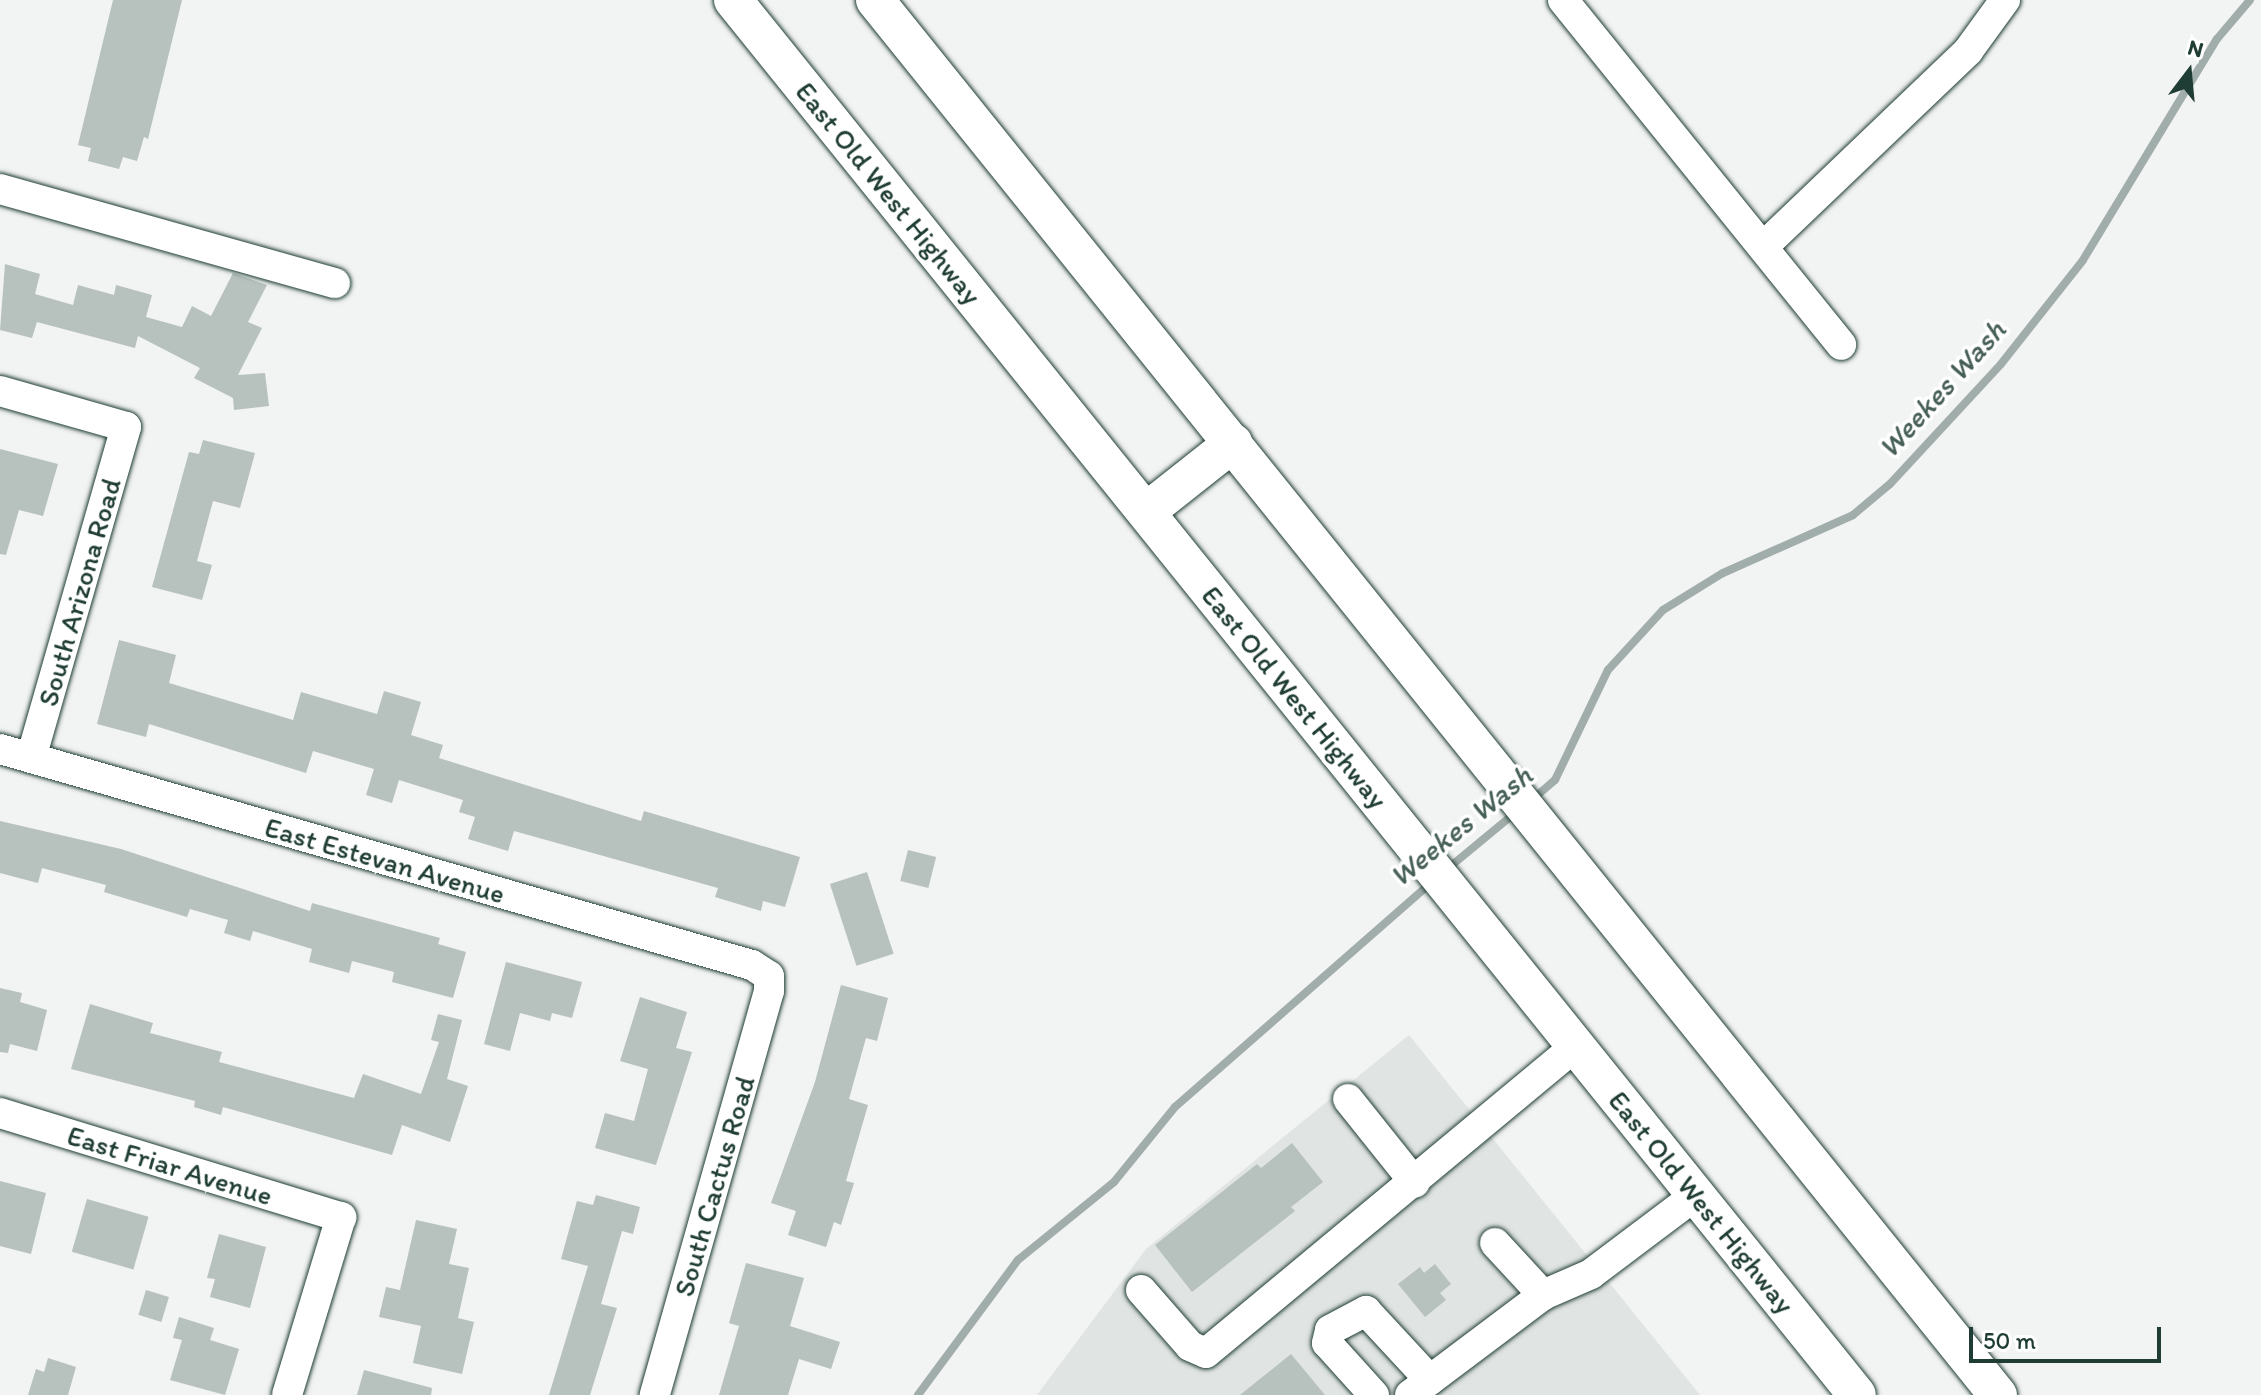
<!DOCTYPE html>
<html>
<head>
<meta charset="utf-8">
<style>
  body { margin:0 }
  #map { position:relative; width:2261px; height:1395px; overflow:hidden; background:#f2f3f3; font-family:Itim,sans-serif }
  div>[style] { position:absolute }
  .built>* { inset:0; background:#e0e4e3 }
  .stream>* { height:8px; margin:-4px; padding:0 4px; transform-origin:4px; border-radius:4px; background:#a1adaa }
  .building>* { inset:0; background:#b7c1bd; transform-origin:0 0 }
  .roads { filter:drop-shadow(0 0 2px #1f3d34) drop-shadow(0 0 2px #1f3d34) }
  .minor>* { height:30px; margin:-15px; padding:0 15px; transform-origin:15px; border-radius:15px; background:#fff }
  .major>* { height:38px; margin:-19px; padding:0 19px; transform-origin:19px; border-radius:19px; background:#fff }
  span { translate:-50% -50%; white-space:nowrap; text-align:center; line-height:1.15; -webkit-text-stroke:7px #fff; paint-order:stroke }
  .street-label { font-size:28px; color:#1f3d34 }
  .water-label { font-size:30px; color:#465f57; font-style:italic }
  .north { position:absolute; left:2149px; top:32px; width:80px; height:80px; -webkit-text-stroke:6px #fff; paint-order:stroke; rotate:16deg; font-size:22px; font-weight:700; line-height:32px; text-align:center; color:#1f3d34 }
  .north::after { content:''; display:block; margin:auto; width:28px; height:36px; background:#1f3d34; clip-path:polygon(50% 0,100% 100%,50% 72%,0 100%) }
  .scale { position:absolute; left:1969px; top:1327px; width:192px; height:36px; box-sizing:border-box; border:4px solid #1f3d34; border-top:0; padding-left:10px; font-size:24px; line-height:28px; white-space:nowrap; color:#1f3d34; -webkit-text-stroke:6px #fff; paint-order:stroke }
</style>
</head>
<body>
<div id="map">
  <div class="built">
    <i style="clip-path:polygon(1409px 1035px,1700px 1395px,1037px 1395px,1146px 1249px)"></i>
  </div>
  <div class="stream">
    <i style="left:1533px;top:799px;width:29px;rotate:-41deg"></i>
    <i style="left:1555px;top:780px;width:122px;rotate:-64.3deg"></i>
    <i style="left:1608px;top:670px;width:81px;rotate:-47.5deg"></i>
    <i style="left:1663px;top:610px;width:70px;rotate:-31.7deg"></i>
    <i style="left:1723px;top:573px;width:142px;rotate:-24deg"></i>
    <i style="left:1853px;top:515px;width:48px;rotate:-40deg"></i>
    <i style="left:1890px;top:484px;width:163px;rotate:-47.2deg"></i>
    <i style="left:2001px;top:364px;width:132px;rotate:-51.7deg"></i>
    <i style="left:2083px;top:260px;width:258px;rotate:-58.8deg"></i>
    <i style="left:2217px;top:39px;width:51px;rotate:-49.8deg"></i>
    <i style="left:1446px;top:870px;width:91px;rotate:-39.6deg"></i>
    <i style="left:918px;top:1395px;width:168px;rotate:-53.5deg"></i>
    <i style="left:1018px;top:1260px;width:124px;rotate:-39.1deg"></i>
    <i style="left:1114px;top:1182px;width:97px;rotate:-50.9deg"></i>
    <i style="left:1175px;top:1107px;width:343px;rotate:-41.2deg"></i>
  </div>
  <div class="building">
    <i style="clip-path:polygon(113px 0,182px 0,148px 139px,144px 137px,137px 161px,123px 157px,119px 169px,88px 161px,91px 148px,78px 145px)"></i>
    <i style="clip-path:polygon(5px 264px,40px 274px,35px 294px,73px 305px,78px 285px,114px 295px,116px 285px,152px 295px,146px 317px,182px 327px,192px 306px,211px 316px,233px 273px,267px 285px,248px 322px,262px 328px,238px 375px,265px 373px,269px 406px,234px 410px,233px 398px,194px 378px,200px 368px,138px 336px,135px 348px,37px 322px,32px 338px,0 330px)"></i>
    <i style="clip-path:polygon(203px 440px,255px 453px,240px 508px,213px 501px,197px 561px,212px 565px,202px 600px,152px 587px,189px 452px,199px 454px)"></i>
    <i style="clip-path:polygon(0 449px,58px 464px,43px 516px,19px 510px,6px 555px,0 554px)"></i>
    <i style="clip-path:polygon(119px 640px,176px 655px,169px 683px,293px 720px,301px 692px,377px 714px,384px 691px,421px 702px,411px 735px,443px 745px,439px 758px,641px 821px,644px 811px,800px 857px,785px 907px,763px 901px,761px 911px,715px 897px,718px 888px,514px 831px,508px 851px,468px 839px,475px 817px,459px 812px,463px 800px,399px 780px,392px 803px,366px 795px,374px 769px,313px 751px,306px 773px,149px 724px,146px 737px,97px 724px)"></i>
    <i style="clip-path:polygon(0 821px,121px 849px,310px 911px,312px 903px,440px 938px,438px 944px,466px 952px,453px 998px,392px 982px,394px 972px,352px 961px,349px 973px,309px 962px,312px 949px,253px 931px,250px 941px,224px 933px,228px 920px,190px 909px,187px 917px,104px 892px,106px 885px,42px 868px,38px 883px,0 873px)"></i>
    <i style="left:908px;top:850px;width:29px;height:32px;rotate:14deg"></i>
    <i style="left:867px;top:872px;width:86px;height:39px;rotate:72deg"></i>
    <i style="clip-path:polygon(506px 962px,582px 982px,572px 1018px,552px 1013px,550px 1021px,520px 1013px,510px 1051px,484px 1044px)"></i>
    <i style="clip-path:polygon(841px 985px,888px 998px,877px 1041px,866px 1038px,849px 1099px,868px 1105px,846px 1181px,854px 1183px,841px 1225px,834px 1222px,826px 1247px,788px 1235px,796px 1211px,771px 1203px,815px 1082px)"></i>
    <i style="clip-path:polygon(0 988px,22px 993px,20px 1002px,47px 1010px,37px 1051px,10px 1044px,8px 1053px,0 1052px)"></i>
    <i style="clip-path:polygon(640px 997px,687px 1012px,676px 1048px,692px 1052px,656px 1165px,595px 1148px,605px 1113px,634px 1121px,648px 1069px,620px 1061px)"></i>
    <i style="clip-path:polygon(90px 1004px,153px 1023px,150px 1033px,222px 1052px,219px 1062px,354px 1098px,363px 1074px,421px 1094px,439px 1042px,431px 1040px,438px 1014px,462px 1020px,447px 1079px,468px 1086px,450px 1142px,402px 1125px,392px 1155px,223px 1107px,221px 1115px,194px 1107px,195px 1101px,71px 1069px)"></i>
    <i style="clip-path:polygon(1292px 1143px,1323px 1182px,1291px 1207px,1295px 1211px,1192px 1292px,1155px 1245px,1257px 1164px,1261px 1168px)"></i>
    <i style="clip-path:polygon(0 1181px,46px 1193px,31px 1254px,0 1246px)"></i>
    <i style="clip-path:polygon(596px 1195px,640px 1207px,633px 1234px,622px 1231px,601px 1304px,617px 1308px,590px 1395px,549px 1395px,588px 1266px,561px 1259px,577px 1201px,593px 1205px)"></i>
    <i style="left:87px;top:1199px;width:64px;height:55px;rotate:16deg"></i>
    <i style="clip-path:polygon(416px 1220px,457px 1229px,449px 1264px,469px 1268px,458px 1318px,474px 1322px,462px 1374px,413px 1363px,421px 1326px,379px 1317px,386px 1287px,400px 1290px)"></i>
    <i style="clip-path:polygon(219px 1234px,266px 1247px,250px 1308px,210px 1297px,215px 1279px,207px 1278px)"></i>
    <i style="clip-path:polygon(746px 1263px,804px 1278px,790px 1326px,840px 1342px,831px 1369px,799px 1359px,788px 1395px,719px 1395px,739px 1326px,729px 1323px)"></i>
    <i style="clip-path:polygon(1435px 1264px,1451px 1284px,1440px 1293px,1446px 1300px,1425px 1317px,1398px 1284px,1420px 1267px,1424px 1273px)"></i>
    <i style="left:146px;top:1290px;width:24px;height:26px;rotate:17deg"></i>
    <i style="clip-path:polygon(179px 1317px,214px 1328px,210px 1340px,239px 1349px,225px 1395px,170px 1380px,182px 1340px,173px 1338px)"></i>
    <i style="clip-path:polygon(1291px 1354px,1325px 1395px,1240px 1395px)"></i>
    <i style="clip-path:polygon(48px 1358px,76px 1367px,68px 1395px,28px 1395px,36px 1369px,44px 1372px)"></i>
    <i style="clip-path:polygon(364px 1370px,432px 1388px,431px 1395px,357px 1395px)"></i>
  </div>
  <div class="roads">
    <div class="minor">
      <i style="left:1563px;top:0;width:443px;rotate:51.1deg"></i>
      <i style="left:0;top:189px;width:348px;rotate:15.7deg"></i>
      <i style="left:1763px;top:247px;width:284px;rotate:-43.7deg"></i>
      <i style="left:1968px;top:51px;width:63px;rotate:-54deg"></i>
      <i style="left:0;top:391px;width:131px;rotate:15.9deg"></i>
      <i style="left:126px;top:427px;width:344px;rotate:106deg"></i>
      <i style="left:0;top:749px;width:782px;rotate:16.03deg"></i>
      <i style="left:752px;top:965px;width:20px;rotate:33deg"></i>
      <i style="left:769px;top:976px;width:15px;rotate:90deg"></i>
      <i style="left:769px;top:991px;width:420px;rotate:105.8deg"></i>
      <i style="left:1348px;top:1099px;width:107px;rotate:51.4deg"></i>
      <i style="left:0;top:1113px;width:357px;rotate:17deg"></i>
      <i style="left:341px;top:1217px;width:186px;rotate:106.9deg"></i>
      <i style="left:1495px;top:1243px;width:71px;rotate:47.3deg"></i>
      <i style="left:1141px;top:1290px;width:74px;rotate:48.8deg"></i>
      <i style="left:1190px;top:1346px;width:17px;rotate:24deg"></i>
      <i style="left:1206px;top:1353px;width:481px;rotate:-39.7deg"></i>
      <i style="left:1374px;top:1395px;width:70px;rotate:-132.1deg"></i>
      <i style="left:1327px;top:1343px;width:13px;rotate:-77deg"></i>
      <i style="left:1330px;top:1330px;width:41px;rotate:-27.8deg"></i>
      <i style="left:1366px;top:1311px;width:94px;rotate:47.2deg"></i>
      <i style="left:1410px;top:1395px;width:166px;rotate:-36.9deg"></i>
      <i style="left:1543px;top:1295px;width:52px;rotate:-23.6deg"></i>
      <i style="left:1591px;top:1274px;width:131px;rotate:-37deg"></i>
    </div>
    <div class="major">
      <i style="left:733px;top:0;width:1791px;rotate:51.14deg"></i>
      <i style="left:875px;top:0;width:1791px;rotate:51.17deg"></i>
      <i style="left:1147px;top:511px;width:110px;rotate:-38.3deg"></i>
    </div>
  </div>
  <div class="street-label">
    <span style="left:889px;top:193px;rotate:51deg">East Old West Highway</span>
    <span style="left:79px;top:592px;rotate:-74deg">South Arizona Road</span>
    <span style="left:1295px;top:697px;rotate:51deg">East Old West Highway</span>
    <span style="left:385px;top:860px;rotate:16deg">East Estevan Avenue</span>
    <span style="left:170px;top:1165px;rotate:17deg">East Friar Avenue</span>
    <span style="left:714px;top:1186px;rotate:-74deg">South Cactus Road</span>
    <span style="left:1702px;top:1202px;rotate:51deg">East Old West Highway</span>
  </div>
  <div class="water-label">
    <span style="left:1942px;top:389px;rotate:-48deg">Weekes Wash</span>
    <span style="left:1461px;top:826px;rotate:-39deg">Weekes Wash</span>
  </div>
  <div class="north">N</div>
  <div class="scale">50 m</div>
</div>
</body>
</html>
